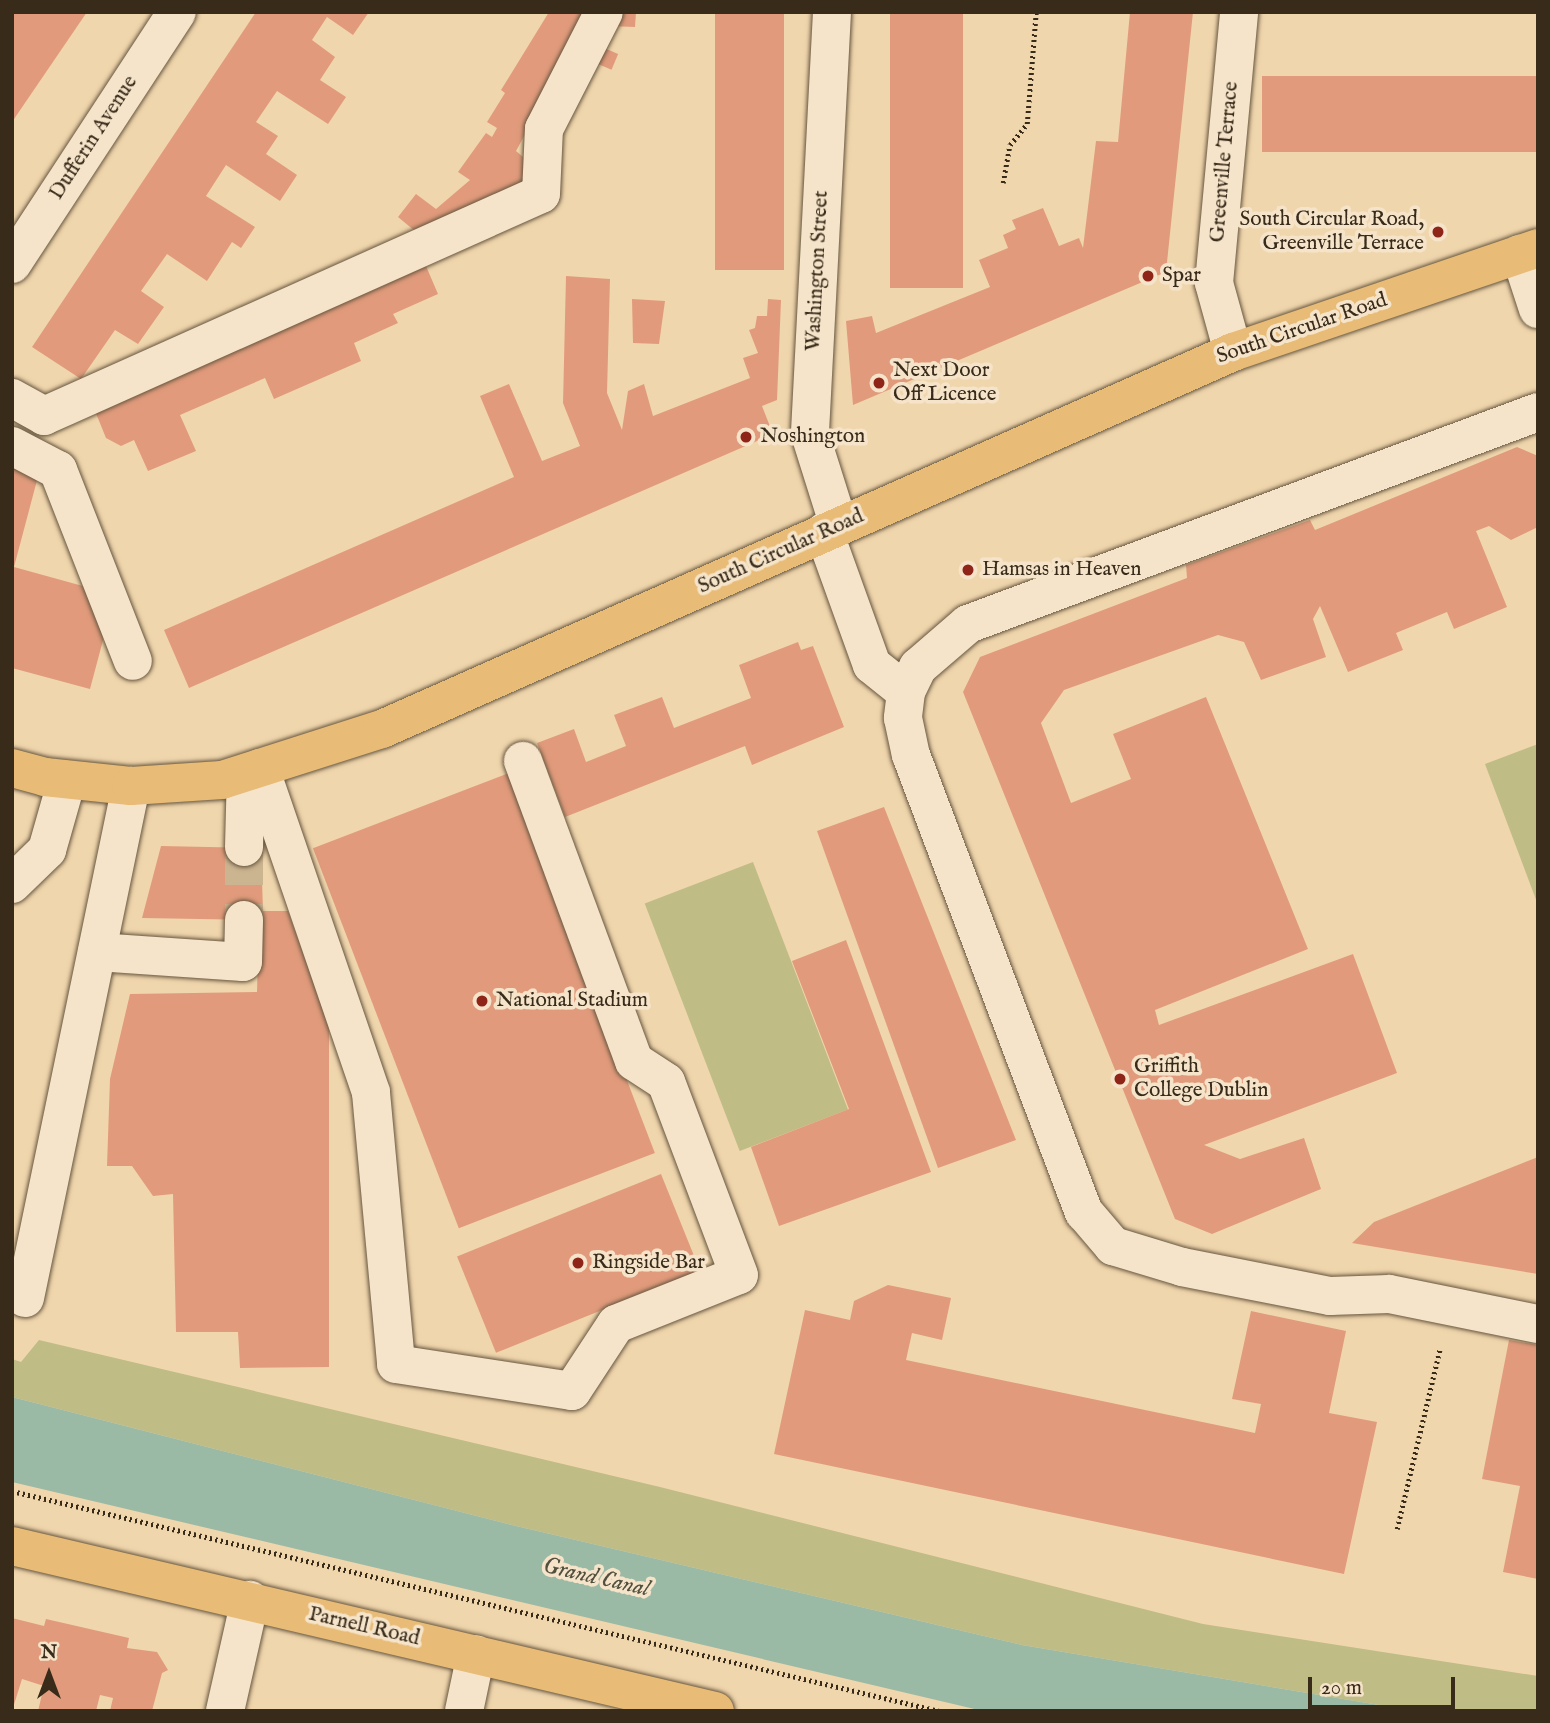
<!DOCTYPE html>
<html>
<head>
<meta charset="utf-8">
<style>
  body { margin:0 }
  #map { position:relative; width:1550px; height:1723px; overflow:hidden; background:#f0d6ad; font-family:"IM FELL English",serif }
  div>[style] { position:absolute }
  .green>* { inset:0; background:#c0bc85; transform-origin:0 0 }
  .water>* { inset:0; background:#9bbaa5 }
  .building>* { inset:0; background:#e19b7c; transform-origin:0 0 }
  .minor-tunnel>* { height:38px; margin-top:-19px; transform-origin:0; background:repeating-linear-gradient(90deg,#cbb490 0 38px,transparent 0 57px) }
  .path>* { height:4.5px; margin-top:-2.25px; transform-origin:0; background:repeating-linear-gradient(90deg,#382b1a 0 2px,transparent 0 5.5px) }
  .roads { filter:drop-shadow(0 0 2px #66563f) drop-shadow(0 0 2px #66563f) }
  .minor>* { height:38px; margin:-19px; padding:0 19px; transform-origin:19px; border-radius:19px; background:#f5e4ca }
  .major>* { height:38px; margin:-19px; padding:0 19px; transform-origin:19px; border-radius:19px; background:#e8bb76 }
  .dots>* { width:19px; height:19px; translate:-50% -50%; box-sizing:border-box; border:4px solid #f5e4ca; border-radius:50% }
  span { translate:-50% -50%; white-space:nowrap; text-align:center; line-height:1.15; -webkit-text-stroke:7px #f5e4ca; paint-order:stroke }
  .street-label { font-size:21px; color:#382b1a }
  .poi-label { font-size:21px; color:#382b1a }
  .right { translate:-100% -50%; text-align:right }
  .left { translate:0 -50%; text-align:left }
  .water-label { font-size:23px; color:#514f3d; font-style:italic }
  .frame { position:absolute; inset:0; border:14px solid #382b1a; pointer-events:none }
  .north { position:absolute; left:14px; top:1639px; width:70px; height:70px; -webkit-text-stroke:5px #f5e4ca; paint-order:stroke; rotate:0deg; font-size:19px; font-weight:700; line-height:28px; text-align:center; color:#382b1a }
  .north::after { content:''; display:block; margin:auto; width:24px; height:32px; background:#382b1a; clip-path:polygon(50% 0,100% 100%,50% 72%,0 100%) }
  .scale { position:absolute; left:1308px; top:1677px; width:147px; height:32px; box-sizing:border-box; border:4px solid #382b1a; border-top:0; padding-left:9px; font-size:21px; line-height:24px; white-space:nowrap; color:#382b1a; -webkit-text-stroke:5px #f5e4ca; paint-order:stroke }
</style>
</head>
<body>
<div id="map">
  <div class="green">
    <i style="clip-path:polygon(1538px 744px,1538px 905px,1485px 764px)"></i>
    <i style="left:753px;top:862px;width:265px;height:116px;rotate:69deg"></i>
    <i style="clip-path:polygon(39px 1340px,660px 1487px,1203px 1624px,1538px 1676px,1538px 1711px,1415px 1711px,1022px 1645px,512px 1525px,12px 1397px,12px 1359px,21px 1362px)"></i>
  </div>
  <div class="water">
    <i style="clip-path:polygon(12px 1397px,512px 1525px,1022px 1645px,1415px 1711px,983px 1711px,12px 1482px)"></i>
  </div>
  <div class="building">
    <i style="clip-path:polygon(12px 12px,87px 12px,12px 122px)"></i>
    <i style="clip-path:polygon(256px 12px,369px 12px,353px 35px,327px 17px,312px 40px,335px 57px,320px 80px,346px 97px,328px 124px,277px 91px,256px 122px,278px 136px,266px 154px,297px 175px,280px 201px,226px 165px,206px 196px,255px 227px,241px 248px,232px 242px,207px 281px,167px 254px,141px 291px,164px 307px,138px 344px,115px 330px,81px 379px,32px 347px)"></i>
    <i style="clip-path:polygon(549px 12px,591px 12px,516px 151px,529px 162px,525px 186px,421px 236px,398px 217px,416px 194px,436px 209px,470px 180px,458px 172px,486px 133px,492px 137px,497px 128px,487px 122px,505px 93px,501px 90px)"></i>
    <i style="clip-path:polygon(614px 12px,636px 12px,635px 27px,608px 26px)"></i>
    <i style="left:715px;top:12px;width:69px;height:258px"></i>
    <i style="left:890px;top:12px;width:73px;height:276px"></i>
    <i style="clip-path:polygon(1130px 12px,1193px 12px,1166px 272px,853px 405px,846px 321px,872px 316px,876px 333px,990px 287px,979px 260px,1008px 248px,1003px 235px,1016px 229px,1012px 220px,1043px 208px,1059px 246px,1079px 238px,1083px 248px,1096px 141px,1118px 142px)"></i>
    <i style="left:597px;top:45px;width:23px;height:17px;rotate:23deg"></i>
    <i style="left:1538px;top:76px;width:76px;height:276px;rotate:90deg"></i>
    <i style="clip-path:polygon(423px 259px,438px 294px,393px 314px,398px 323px,354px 343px,361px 361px,274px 399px,265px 378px,180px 415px,196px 451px,148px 471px,134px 440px,121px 446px,106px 438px,93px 406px)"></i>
    <i style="clip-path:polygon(566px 276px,610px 279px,607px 393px,622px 430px,628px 391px,644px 384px,653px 416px,750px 378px,743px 358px,758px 353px,749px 330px,755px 328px,757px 316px,767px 316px,768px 299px,781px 300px,777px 400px,762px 406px,773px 434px,189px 688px,164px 630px,514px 477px,480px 396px,509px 384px,542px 461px,580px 446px,563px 403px)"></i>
    <i style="clip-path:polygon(632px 299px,665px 301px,659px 344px,633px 343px)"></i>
    <i style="clip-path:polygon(1517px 447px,1538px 456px,1538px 527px,1511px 540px,1489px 526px,1476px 531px,1507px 607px,1454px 629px,1447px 612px,1396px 633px,1403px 650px,1348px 672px,1320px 606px,1313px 619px,1326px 657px,1261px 680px,1244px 642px,1218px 635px,1064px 690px,1041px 723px,1071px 803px,1131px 779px,1113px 734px,1206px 697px,1308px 949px,1155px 1010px,1159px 1025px,1353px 954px,1397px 1073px,1204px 1145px,1240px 1159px,1304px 1138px,1321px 1189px,1212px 1234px,1175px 1219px,963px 692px,980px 657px,1187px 578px,1186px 565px,1310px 520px,1315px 530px)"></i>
    <i style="clip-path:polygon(12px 461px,40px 469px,14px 567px,90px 588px,106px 629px,90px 689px,12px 668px)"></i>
    <i style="clip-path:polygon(798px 642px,801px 650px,813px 646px,844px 727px,752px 765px,745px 746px,565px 817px,537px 743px,574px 729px,586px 762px,626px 746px,614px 715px,662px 697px,674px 728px,751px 698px,739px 665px)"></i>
    <i style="left:509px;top:773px;width:407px;height:210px;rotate:69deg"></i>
    <i style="clip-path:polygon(884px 807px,1016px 1140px,938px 1168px,817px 831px)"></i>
    <i style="clip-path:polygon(161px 846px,261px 848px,263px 911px,288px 911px,329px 1025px,329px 1367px,240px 1368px,238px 1332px,176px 1332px,173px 1194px,153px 1196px,132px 1166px,107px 1166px,110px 1079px,130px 994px,257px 992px,259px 920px,142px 918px)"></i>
    <i style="clip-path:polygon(846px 940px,931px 1172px,779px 1226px,751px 1147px,849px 1109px,792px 961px)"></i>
    <i style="clip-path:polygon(1538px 1157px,1538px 1274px,1352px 1243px,1374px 1222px)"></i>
    <i style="left:661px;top:1174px;width:104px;height:220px;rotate:68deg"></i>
    <i style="clip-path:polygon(888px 1285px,951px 1298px,942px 1340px,912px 1333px,906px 1360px,1255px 1433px,1261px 1404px,1232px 1399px,1251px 1311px,1346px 1331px,1329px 1413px,1377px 1422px,1344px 1574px,774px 1454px,805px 1310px,850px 1320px,854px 1301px)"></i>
    <i style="clip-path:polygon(1509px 1340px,1538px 1345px,1538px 1579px,1503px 1572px,1520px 1486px,1482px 1479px)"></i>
    <i style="clip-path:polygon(12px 1618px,44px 1626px,46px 1619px,129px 1638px,127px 1648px,157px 1652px,168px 1670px,162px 1673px,152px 1711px,110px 1711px,113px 1698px,100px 1695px,96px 1711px,38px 1711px,44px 1686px,22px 1679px,12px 1711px)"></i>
  </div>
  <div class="minor-tunnel">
    <i style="left:244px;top:847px;width:73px;rotate:90deg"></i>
  </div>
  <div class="path">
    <i style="left:1003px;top:183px;width:39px;rotate:-80deg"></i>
    <i style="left:1010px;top:145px;width:27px;rotate:-51deg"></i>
    <i style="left:1027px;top:124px;width:112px;rotate:-85.4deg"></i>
    <i style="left:12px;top:1491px;width:953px;rotate:13.35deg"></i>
    <i style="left:1397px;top:1529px;width:186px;rotate:-76.6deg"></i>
  </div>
  <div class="roads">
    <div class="minor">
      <i style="left:832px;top:12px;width:423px;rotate:93deg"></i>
      <i style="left:810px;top:434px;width:96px;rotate:72.5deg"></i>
      <i style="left:1520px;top:254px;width:58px;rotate:71.9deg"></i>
      <i style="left:12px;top:264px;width:301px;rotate:-56.8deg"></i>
      <i style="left:1233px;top:352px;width:72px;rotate:-105.4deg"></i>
      <i style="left:1214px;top:283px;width:272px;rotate:-84.7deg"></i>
      <i style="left:12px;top:398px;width:37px;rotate:29deg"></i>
      <i style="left:44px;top:416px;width:544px;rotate:-24.07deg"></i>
      <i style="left:541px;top:194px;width:65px;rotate:-87.4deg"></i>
      <i style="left:544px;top:129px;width:131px;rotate:-62.9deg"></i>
      <i style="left:1538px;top:412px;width:608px;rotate:159.6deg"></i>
      <i style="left:968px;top:624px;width:66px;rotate:139.3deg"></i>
      <i style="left:918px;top:667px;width:28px;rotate:116deg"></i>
      <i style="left:906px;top:692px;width:26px;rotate:97deg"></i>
      <i style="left:903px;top:718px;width:38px;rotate:78deg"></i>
      <i style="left:911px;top:755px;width:489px;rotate:69.3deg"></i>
      <i style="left:1084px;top:1212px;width:45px;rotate:49.5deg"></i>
      <i style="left:1113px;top:1246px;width:72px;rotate:16.9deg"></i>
      <i style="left:1182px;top:1267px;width:151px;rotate:11.1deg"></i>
      <i style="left:1330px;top:1296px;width:59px;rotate:-1.9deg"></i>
      <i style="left:1389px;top:1294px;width:152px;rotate:11.4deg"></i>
      <i style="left:12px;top:446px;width:52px;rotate:27.6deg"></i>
      <i style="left:58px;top:470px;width:205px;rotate:68.6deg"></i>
      <i style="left:824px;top:532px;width:141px;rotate:70.2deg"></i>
      <i style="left:872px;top:665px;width:43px;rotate:38.5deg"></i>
      <i style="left:260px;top:768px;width:343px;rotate:71.1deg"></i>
      <i style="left:371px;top:1093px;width:272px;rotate:84.7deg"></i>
      <i style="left:396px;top:1364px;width:178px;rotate:8.7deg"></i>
      <i style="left:572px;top:1391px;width:80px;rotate:-56.7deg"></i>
      <i style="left:616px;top:1324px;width:132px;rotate:-21.7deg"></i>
      <i style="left:739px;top:1275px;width:206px;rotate:-110.7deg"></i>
      <i style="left:666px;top:1082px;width:38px;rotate:-147deg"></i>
      <i style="left:634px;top:1061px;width:320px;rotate:-110.3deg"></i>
      <i style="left:244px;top:847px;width:74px;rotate:-88.5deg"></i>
      <i style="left:12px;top:884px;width:49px;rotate:-44.2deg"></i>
      <i style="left:47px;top:850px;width:73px;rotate:-74.1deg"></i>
      <i style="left:97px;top:952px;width:146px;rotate:3.9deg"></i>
      <i style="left:243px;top:962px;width:42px;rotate:-88.6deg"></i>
      <i style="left:25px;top:1298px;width:523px;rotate:-78.3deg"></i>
      <i style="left:225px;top:1711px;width:114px;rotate:-77.3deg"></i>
      <i style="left:464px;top:1711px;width:58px;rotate:-78.1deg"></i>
    </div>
    <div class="major">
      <i style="left:12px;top:768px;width:34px;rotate:15deg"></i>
      <i style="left:45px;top:777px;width:86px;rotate:6deg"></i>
      <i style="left:131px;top:786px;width:91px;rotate:-3.8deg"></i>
      <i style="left:222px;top:780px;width:168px;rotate:-17.7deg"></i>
      <i style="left:382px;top:729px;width:931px;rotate:-23.89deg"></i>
      <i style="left:1233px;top:352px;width:322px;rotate:-18.8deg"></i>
      <i style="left:12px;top:1546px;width:722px;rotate:13.21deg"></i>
    </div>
  </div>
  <div class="dots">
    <i style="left:1438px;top:232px;background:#8f2418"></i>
    <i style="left:1148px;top:276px;background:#8f2418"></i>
    <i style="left:879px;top:383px;background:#8f2418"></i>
    <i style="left:746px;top:437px;background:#8f2418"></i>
    <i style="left:968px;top:570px;background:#8f2418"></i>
    <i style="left:482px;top:1001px;background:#8f2418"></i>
    <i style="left:1120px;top:1079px;background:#8f2418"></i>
    <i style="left:578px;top:1263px;background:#8f2418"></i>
  </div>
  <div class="street-label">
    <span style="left:94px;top:138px;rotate:-57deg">Dufferin Avenue</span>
    <span style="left:1225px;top:162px;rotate:-85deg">Greenville Terrace</span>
    <span style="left:818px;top:271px;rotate:-87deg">Washington Street</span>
    <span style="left:1302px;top:329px;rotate:-19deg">South Circular Road</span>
    <span style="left:781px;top:552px;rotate:-24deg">South Circular Road</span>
    <span style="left:364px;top:1627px;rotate:13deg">Parnell Road</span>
  </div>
  <div class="poi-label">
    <span class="right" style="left:1424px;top:232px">South Circular Road,<br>Greenville Terrace</span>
    <span class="left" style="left:1162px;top:276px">Spar</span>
    <span class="left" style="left:893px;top:383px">Next Door<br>Off Licence</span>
    <span class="left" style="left:760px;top:437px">Noshington</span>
    <span class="left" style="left:982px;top:570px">Hamsas in Heaven</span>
    <span class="left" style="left:496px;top:1001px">National Stadium</span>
    <span class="left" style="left:1134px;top:1079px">Griffith<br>College Dublin</span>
    <span class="left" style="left:592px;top:1263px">Ringside Bar</span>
  </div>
  <div class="water-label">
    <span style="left:596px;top:1578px;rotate:13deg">Grand Canal</span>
  </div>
  <div class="frame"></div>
  <div class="north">N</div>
  <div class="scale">20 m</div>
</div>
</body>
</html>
